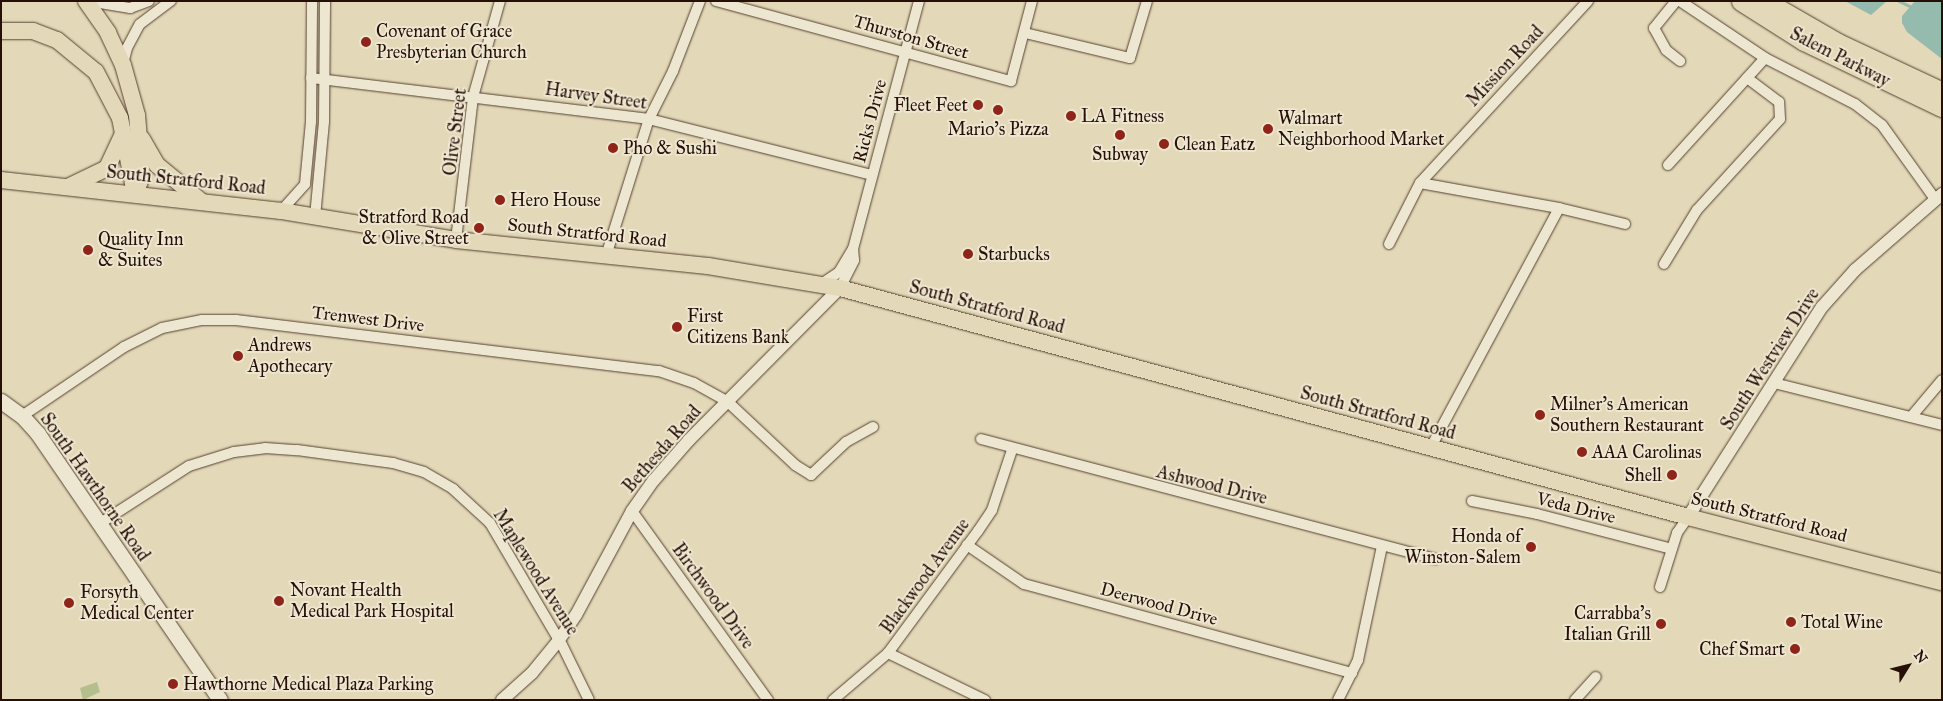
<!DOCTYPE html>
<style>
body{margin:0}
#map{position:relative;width:1943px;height:701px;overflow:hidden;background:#e3d8b7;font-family:"IM FELL Great Primer",serif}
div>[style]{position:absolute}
.green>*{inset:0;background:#b4bf8e}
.water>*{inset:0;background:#95baae}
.stream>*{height:2.5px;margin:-1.25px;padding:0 1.25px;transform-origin:1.25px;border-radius:1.25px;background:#95baae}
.roads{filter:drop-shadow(0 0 1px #554132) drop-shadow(0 0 1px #554132)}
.minor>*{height:10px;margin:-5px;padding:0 5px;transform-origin:5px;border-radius:5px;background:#ede6d0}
.tertiary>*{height:12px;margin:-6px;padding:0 6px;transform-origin:6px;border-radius:6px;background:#ede6d0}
.secondary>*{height:15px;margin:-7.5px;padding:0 7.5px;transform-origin:7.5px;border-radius:7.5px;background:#ede6d0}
.primary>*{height:16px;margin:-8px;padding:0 8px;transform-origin:8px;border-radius:8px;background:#e3d8b7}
.motorway>*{height:19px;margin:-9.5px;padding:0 9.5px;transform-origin:9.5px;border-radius:9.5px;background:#e3d8b7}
.dots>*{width:14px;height:14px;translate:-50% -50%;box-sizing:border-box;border:2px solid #ede6d0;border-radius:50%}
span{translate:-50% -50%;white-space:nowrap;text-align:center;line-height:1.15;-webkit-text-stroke:4px #ede6d0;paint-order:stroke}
.poi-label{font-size:18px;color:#260f06}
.left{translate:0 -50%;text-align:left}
.right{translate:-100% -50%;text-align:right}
.street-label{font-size:18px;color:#260f06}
.frame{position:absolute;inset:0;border:2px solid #260f06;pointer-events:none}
.north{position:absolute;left:1883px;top:641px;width:50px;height:50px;-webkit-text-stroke:4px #ede6d0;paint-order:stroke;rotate:54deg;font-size:14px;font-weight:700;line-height:20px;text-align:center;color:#260f06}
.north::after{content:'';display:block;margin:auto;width:18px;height:22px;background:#260f06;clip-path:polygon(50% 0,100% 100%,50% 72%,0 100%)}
</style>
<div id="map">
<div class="green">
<div style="clip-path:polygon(97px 682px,100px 692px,83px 700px,80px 688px)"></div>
</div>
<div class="water">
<div style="clip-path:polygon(1845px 1px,1887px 1px,1871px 15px)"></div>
<div style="clip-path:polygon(1915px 1px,1942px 1px,1942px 59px,1907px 32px,1902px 23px,1902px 16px)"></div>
</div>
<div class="stream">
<div style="left:1899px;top:1px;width:14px;rotate:25deg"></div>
</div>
<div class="roads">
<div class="minor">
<div style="left:88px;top:1px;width:43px;rotate:9.5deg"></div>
<div style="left:130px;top:8px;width:20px;rotate:-20deg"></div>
<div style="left:716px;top:1px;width:306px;rotate:15.2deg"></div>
<div style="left:1011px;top:81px;width:83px;rotate:-75.3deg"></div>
<div style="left:1676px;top:1px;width:35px;rotate:129deg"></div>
<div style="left:1654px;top:28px;width:25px;rotate:61deg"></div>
<div style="left:1666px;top:50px;width:18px;rotate:38deg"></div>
<div style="left:1680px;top:1px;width:102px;rotate:33.8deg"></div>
<div style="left:1765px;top:58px;width:101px;rotate:27.1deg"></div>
<div style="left:1855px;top:104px;width:34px;rotate:38deg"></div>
<div style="left:1882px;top:125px;width:91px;rotate:54.4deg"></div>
<div style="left:1025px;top:33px;width:108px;rotate:13.4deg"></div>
<div style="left:1130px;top:58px;width:59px;rotate:-73.4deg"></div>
<div style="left:123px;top:64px;width:16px;rotate:-76deg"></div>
<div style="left:127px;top:48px;width:27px;rotate:-62deg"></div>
<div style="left:140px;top:24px;width:39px;rotate:-37deg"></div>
<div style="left:311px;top:78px;width:340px;rotate:6.9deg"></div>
<div style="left:649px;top:119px;width:230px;rotate:14.1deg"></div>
<div style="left:1668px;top:165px;width:144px;rotate:-47.8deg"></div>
<div style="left:1420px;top:183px;width:141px;rotate:10.2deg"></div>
<div style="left:1559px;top:208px;width:68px;rotate:13.6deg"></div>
<div style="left:281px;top:211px;width:36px;rotate:-48deg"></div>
<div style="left:305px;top:184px;width:62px;rotate:-84.5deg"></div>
<div style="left:311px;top:122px;width:121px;rotate:-89.5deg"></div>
<div style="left:315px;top:217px;width:96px;rotate:-84.6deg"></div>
<div style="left:324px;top:121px;width:120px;rotate:-89.5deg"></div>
<div style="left:456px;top:240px;width:144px;rotate:-83.2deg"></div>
<div style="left:473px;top:97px;width:100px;rotate:-74.3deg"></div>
<div style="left:1389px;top:244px;width:68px;rotate:-63.1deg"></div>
<div style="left:1420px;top:183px;width:248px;rotate:-47.3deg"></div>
<div style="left:606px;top:256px;width:144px;rotate:-72.6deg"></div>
<div style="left:649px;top:119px;width:54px;rotate:-63.4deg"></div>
<div style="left:673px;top:71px;width:75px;rotate:-68.9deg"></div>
<div style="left:1664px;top:264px;width:63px;rotate:-58.6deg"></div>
<div style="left:1697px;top:210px;width:123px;rotate:-47.6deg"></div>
<div style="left:1780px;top:119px;width:17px;rotate:-93deg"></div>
<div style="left:1779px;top:102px;width:40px;rotate:-143deg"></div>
<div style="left:820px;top:285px;width:23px;rotate:-34deg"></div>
<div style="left:839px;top:272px;width:27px;rotate:-59deg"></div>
<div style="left:840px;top:288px;width:31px;rotate:-63deg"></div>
<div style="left:854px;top:260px;width:11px;rotate:-95deg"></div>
<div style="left:853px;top:249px;width:257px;rotate:-75.1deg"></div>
<div style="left:1774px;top:383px;width:173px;rotate:14deg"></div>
<div style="left:22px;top:416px;width:123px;rotate:-34.1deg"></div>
<div style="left:124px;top:347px;width:42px;rotate:-26.6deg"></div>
<div style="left:162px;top:328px;width:41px;rotate:-11.3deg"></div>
<div style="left:202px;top:320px;width:34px"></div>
<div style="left:236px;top:320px;width:426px;rotate:6.9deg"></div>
<div style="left:659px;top:371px;width:37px;rotate:19deg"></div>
<div style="left:694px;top:383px;width:39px;rotate:29deg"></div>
<div style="left:728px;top:402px;width:92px;rotate:43.2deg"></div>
<div style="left:795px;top:465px;width:19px;rotate:32deg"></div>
<div style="left:811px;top:475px;width:48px;rotate:-43.3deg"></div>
<div style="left:846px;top:442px;width:31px;rotate:-29deg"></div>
<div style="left:1911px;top:417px;width:48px;rotate:-50deg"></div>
<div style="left:981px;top:439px;width:470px;rotate:14.8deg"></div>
<div style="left:1431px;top:447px;width:271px;rotate:-61.8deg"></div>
<div style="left:1472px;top:501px;width:66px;rotate:11.3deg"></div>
<div style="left:1537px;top:514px;width:139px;rotate:14.5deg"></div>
<div style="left:632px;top:511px;width:233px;rotate:54.3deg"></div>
<div style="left:99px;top:524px;width:107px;rotate:-32.8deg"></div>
<div style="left:189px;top:466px;width:47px;rotate:-17.3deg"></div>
<div style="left:234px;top:452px;width:31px;rotate:-7deg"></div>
<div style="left:265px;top:448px;width:32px;rotate:4deg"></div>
<div style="left:297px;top:450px;width:97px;rotate:7.7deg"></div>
<div style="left:393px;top:463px;width:32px;rotate:16deg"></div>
<div style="left:424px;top:472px;width:34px;rotate:30deg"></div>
<div style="left:453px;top:489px;width:50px;rotate:42.6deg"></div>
<div style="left:490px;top:523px;width:142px;rotate:59.5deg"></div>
<div style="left:562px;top:645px;width:61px;rotate:63.9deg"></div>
<div style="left:967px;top:545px;width:69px;rotate:34.4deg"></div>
<div style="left:1024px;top:584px;width:340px;rotate:15.2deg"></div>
<div style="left:1660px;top:587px;width:57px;rotate:-72.5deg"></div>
<div style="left:1677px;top:533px;width:19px;rotate:-55deg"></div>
<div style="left:888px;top:653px;width:108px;rotate:25.9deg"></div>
<div style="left:833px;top:700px;width:72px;rotate:-40.5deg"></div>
<div style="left:888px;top:653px;width:152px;rotate:-53.6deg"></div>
<div style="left:978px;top:531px;width:25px;rotate:-56deg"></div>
<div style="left:992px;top:510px;width:63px;rotate:-71.6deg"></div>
<div style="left:1338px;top:700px;width:45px;rotate:-63.4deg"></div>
<div style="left:1358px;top:660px;width:116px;rotate:-78.1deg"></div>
<div style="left:1575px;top:700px;width:31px;rotate:-48deg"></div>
</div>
<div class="tertiary">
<div style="left:1688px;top:517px;width:249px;rotate:-57.5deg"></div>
<div style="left:1822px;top:307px;width:50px;rotate:-48.3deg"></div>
<div style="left:1855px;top:270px;width:116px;rotate:-41.1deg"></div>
<div style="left:502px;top:700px;width:40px;rotate:-42deg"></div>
<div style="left:532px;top:673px;width:43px;rotate:-50.7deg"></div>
<div style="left:559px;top:640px;width:30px;rotate:-56deg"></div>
<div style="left:576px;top:615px;width:118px;rotate:-61.7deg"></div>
<div style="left:632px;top:511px;width:38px;rotate:-55deg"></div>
<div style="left:654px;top:480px;width:53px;rotate:-48.8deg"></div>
<div style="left:689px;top:440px;width:214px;rotate:-45.2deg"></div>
</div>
<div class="secondary">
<div style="left:1px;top:401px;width:26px;rotate:36deg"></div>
<div style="left:22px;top:416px;width:24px;rotate:48deg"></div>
<div style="left:38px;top:434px;width:322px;rotate:55.6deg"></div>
</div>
<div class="primary">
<div style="left:86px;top:1px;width:39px;rotate:55deg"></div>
<div style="left:108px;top:33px;width:35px;rotate:65deg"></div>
<div style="left:123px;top:65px;width:52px;rotate:74.4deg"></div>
<div style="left:137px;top:115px;width:61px;rotate:85.3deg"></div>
<div style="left:142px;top:176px;width:19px;rotate:111deg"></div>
<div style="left:1px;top:31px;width:32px"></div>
<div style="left:33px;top:31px;width:26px;rotate:21deg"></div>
<div style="left:57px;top:40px;width:50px;rotate:39.4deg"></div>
<div style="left:96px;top:72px;width:52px;rotate:62.4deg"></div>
<div style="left:120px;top:118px;width:77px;rotate:78.8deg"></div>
<div style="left:142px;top:139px;width:30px;rotate:60deg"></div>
<div style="left:157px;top:165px;width:57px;rotate:39.3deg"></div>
<div style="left:1px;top:180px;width:282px;rotate:6.3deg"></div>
<div style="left:281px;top:211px;width:177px;rotate:9.4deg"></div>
<div style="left:456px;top:240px;width:253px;rotate:5.9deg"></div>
<div style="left:708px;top:266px;width:134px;rotate:9.5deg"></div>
<div style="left:840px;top:288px;width:878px;rotate:15.11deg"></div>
<div style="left:1688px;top:517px;width:262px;rotate:14.4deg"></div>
<div style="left:70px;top:186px;width:41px;rotate:-25.9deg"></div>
<div style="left:107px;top:168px;width:38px;rotate:-65deg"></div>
</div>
<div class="motorway">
<div style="left:1741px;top:1px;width:75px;rotate:32.4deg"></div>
<div style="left:1804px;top:41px;width:153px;rotate:25.6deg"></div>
<div style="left:1765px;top:1px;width:84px;rotate:29.9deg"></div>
<div style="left:1838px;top:43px;width:115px;rotate:25.2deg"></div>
</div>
</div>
<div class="dots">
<div style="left:366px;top:42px;background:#8f2418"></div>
<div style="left:978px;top:105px;background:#8f2418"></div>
<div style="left:998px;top:110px;background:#8f2418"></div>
<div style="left:1071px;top:116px;background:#8f2418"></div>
<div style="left:1268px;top:129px;background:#8f2418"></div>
<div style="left:1120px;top:135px;background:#8f2418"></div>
<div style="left:1164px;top:144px;background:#8f2418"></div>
<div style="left:613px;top:148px;background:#8f2418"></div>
<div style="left:500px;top:200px;background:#8f2418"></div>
<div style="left:479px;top:228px;background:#8f2418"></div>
<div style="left:88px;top:250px;background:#8f2418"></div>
<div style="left:968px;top:254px;background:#8f2418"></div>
<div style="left:677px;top:327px;background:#8f2418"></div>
<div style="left:238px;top:356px;background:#8f2418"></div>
<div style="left:1540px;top:415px;background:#8f2418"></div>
<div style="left:1582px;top:452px;background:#8f2418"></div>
<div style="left:1672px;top:475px;background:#8f2418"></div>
<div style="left:1531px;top:547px;background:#8f2418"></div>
<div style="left:279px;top:601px;background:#8f2418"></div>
<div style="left:69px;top:603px;background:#8f2418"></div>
<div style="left:1791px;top:622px;background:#8f2418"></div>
<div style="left:1661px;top:624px;background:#8f2418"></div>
<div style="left:1795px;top:649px;background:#8f2418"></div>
<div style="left:173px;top:684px;background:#8f2418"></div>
</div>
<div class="poi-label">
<span class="left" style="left:376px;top:42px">Covenant of Grace<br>Presbyterian Church</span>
<span class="right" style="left:968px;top:105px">Fleet Feet</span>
<span class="left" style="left:1081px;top:116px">LA Fitness</span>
<span class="left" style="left:1278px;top:129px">Walmart<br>Neighborhood Market</span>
<span style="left:998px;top:129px">Mario's Pizza</span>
<span class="left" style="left:1174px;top:144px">Clean Eatz</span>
<span class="left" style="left:623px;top:148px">Pho &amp; Sushi</span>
<span style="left:1120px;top:154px">Subway</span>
<span class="left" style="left:510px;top:200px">Hero House</span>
<span class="right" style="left:469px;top:228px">Stratford Road<br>&amp; Olive Street</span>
<span class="left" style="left:98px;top:250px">Quality Inn<br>&amp; Suites</span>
<span class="left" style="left:978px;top:254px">Starbucks</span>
<span class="left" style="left:687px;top:327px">First<br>Citizens Bank</span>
<span class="left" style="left:248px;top:356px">Andrews<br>Apothecary</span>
<span class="left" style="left:1550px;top:415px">Milner's American<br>Southern Restaurant</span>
<span class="left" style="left:1592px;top:452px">AAA Carolinas</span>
<span class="right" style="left:1662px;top:475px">Shell</span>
<span class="right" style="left:1521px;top:547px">Honda of<br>Winston-Salem</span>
<span class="left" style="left:290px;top:601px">Novant Health<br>Medical Park Hospital</span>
<span class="left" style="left:80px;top:603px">Forsyth<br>Medical Center</span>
<span class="right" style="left:1651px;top:624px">Carrabba's<br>Italian Grill</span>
<span class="left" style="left:1801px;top:622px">Total Wine</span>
<span class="right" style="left:1785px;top:649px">Chef Smart</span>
<span class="left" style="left:183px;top:684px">Hawthorne Medical Plaza Parking</span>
</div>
<div class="street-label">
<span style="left:911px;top:37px;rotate:16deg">Thurston Street</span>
<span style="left:1840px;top:57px;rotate:27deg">Salem Parkway</span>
<span style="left:1505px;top:66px;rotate:-47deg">Mission Road</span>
<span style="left:596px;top:96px;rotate:8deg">Harvey Street</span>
<span style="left:870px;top:121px;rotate:-75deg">Ricks Drive</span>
<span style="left:455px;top:132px;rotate:-83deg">Olive Street</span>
<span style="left:186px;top:180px;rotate:6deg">South Stratford Road</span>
<span style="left:587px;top:233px;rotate:6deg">South Stratford Road</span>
<span style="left:987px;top:307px;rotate:15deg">South Stratford Road</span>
<span style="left:368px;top:319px;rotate:7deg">Trenwest Drive</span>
<span style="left:1770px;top:359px;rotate:-57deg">South Westview Drive</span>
<span style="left:1378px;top:413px;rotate:15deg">South Stratford Road</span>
<span style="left:662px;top:449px;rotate:-49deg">Bethesda Road</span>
<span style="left:1212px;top:485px;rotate:14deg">Ashwood Drive</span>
<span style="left:95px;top:487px;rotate:55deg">South Hawthorne Road</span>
<span style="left:1576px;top:508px;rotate:14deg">Veda Drive</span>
<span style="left:1769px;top:517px;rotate:14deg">South Stratford Road</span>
<span style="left:536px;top:572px;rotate:58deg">Maplewood Avenue</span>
<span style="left:925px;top:576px;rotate:-54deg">Blackwood Avenue</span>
<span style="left:713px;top:596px;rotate:54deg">Birchwood Drive</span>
<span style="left:1159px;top:604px;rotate:15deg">Deerwood Drive</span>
</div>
<div class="frame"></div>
<div class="north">N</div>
</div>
